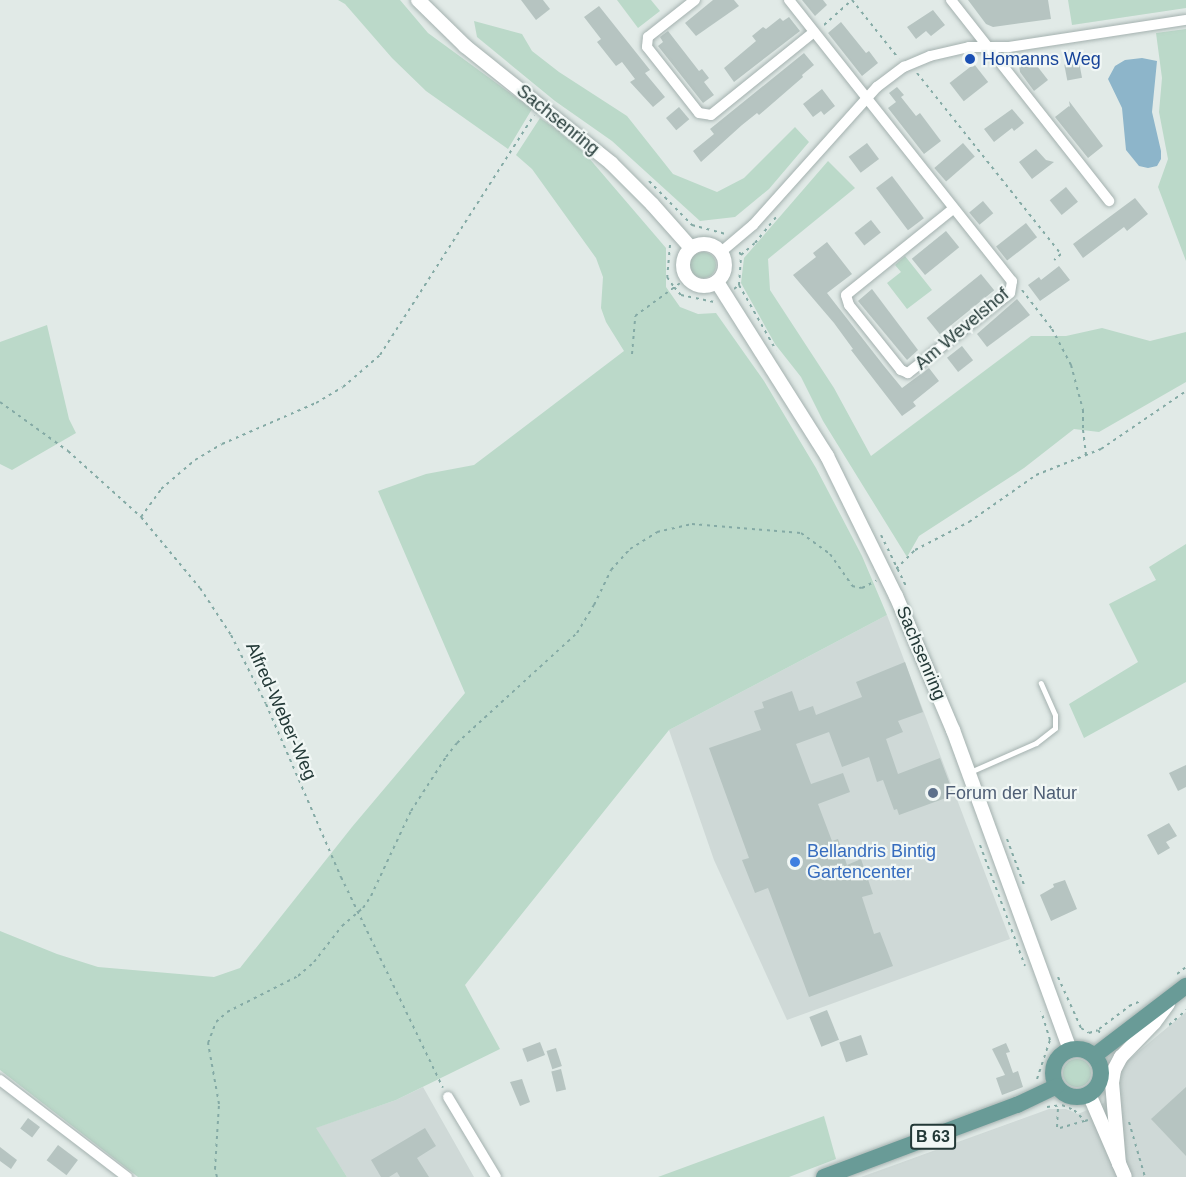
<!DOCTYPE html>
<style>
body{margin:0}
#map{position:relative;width:1186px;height:1177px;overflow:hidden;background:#e1eae7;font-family:Arial,sans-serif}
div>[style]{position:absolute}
.built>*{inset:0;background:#cfd9d7}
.green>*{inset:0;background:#bbd9c9}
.round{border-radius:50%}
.water>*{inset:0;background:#8db5ca}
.building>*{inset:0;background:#b6c4c1;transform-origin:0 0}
.path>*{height:2px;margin-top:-1px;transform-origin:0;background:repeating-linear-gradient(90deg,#84aaa5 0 3px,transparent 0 7.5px)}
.roads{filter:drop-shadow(0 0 2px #a4b1af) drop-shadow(0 0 2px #a4b1af)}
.lane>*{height:5px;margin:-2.5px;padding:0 2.5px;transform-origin:2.5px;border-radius:2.5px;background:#fff}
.street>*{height:10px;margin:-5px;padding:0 5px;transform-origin:5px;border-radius:5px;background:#fff}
.secondary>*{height:14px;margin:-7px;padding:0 7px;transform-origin:7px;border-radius:7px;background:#fff}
.secondary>.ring{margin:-7px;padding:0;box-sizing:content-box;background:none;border:14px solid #fff;border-radius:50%}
.primary>*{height:16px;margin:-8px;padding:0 8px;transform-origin:8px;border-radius:8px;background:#699b97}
.primary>.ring{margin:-8px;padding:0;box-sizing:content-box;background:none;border:16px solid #699b97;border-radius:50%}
.dots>*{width:16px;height:16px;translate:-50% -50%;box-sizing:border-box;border:3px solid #f1f7f5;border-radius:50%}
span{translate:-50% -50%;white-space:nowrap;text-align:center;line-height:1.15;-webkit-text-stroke:4.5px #f1f7f5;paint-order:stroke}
.shield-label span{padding:2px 4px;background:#f1f7f5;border:2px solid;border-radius:4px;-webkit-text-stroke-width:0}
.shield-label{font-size:16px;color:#233937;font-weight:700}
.transit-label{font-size:18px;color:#164399}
.left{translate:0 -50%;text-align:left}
.street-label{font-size:18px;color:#233937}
.service-label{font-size:18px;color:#4e5e75}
.shop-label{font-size:18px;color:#366cbe}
</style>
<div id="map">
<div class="built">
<div style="clip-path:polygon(887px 615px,1010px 939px,787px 1020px,714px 860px,669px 730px)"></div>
<div style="clip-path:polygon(1186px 1012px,1186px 1177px,861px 1177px,1049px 1109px,1066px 1109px,1078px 1114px,1104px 1103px,1114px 1072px)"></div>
<div style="clip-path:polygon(423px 1087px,474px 1177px,347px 1177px,315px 1128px,396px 1100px)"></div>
</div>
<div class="green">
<div style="clip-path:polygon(338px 0,400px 0,428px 33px,532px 109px,508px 149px,426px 91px,392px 58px,345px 4px)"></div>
<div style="clip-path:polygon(617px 0,651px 0,660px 11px,638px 28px)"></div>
<div style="clip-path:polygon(1068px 0,1186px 0,1186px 8px,1072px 25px)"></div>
<div style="clip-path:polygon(474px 21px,522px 34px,532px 51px,559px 72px,627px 116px,673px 174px,717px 192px,744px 178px,795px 127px,809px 142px,769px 189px,735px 217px,700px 221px,612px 141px,555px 101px,477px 37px)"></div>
<div style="clip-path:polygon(1186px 29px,1186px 261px,1158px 187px,1168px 159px,1159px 112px,1162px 78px,1156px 33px)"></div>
<div style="clip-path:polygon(540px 118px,576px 143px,666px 248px,666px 287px,680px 307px,698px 314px,716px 313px,764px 381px,816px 468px,862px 556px,887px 615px,669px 730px,465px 985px,500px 1049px,396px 1100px,316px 1128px,347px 1177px,138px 1177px,0 1070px,0 931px,57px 954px,98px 967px,214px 977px,240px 968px,352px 827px,465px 693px,378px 491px,426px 474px,474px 465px,624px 351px,606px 322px,601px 308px,603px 277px,596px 258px,532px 169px,516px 155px)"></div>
<div style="clip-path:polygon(828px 161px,855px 188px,768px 259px,770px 290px,834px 388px,871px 456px,1031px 336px,1066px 336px,1102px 328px,1150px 341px,1186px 332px,1186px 382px,1099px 432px,1074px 429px,1024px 468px,919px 536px,907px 557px,823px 421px,801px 377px,775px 344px,741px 283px,744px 258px)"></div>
<div class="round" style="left:690px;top:252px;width:26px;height:26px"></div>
<div style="clip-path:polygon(905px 256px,932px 290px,907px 309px,887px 283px,901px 272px,895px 265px)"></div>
<div style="clip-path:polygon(47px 325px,69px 419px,76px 433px,12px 470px,0 464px,0 342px)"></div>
<div style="clip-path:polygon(1186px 544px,1186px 682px,1084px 738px,1069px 704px,1138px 662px,1109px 604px,1156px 580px,1149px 567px)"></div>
<div class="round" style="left:1063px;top:1059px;width:28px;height:28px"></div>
<div style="clip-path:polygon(824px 1116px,836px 1159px,789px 1177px,658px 1177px)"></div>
</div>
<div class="water">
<div style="clip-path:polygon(1142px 58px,1157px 61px,1152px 112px,1161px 151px,1161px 159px,1157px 166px,1148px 168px,1139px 166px,1126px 150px,1122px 108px,1108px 79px,1115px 66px,1125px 60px)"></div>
</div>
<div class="building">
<div style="clip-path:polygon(521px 0,543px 0,550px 9px,536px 20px)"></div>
<div style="clip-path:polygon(713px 0,734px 0,739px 6px,696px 36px,685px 23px)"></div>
<div style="clip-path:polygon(802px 0,823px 0,827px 5px,815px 16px)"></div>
<div style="clip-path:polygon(968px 0,1048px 0,1051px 19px,993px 27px,986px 24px)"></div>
<div style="clip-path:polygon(599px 6px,650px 70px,645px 73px,665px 97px,653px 107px,630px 82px,635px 79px,622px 62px,616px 66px,597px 42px,601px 39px,584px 17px)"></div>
<div style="clip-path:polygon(933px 10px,945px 25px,931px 36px,926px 31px,916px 39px,907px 27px)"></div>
<div style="clip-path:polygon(789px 17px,800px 31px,734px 82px,724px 68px,756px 41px,752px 36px,763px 27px,766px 29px,780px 18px,783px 21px)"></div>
<div style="clip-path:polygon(841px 22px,866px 53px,869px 51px,878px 63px,862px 76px,828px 33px)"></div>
<div style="clip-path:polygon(668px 31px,699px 71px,702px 69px,709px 78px,704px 82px,714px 95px,703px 103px,658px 46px,663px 42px,660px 37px)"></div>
<div style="clip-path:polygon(804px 53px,814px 65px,802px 75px,803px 77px,759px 115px,757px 113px,742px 125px,701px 162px,693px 151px,714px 134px,710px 129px)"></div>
<div style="clip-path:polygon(1030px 57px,1048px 80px,1034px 91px,1020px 72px,1018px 58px)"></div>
<div style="left:1079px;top:62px;width:16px;height:15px;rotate:79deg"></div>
<div style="left:974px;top:64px;width:23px;height:31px;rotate:52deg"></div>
<div style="clip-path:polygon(897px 87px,904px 95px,901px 97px,916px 116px,920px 113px,941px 141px,924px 154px,888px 108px,896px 102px,889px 93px)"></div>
<div style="clip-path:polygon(822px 89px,835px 106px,824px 115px,821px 111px,813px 117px,803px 104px)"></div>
<div style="clip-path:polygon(1069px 101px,1103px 146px,1088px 158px,1055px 117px,1069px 106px,1070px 107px)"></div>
<div style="left:679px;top:107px;width:16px;height:17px;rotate:50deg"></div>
<div style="clip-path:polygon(1012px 109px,1024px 123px,1014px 131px,1012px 128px,994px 142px,984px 129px)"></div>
<div style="left:867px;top:143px;width:20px;height:23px;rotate:53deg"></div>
<div style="left:963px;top:143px;width:18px;height:38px;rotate:49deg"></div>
<div style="clip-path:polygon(1036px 149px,1046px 160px,1054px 162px,1032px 179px,1019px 162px)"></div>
<div style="left:892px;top:176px;width:53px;height:20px;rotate:53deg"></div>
<div style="left:1066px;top:187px;width:19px;height:21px;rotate:51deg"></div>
<div style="clip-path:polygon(1135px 198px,1148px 214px,1127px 231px,1124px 227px,1083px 258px,1073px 244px)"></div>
<div style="left:983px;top:201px;width:16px;height:18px;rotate:50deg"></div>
<div style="left:871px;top:220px;width:16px;height:21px;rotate:52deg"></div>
<div style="left:1026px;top:223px;width:18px;height:38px;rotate:52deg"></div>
<div style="left:946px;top:231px;width:21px;height:44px;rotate:51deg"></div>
<div style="clip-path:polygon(827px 242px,852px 274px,827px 293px,884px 366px,902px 388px,929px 368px,939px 381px,913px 402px,916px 406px,902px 416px,851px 350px,853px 349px,834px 323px,793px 275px,816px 257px,813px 253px)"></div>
<div style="clip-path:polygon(1059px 266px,1070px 280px,1040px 301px,1028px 285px,1039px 277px,1041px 280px)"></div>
<div style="left:981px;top:274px;width:21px;height:70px;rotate:51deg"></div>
<div style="clip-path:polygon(872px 289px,918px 350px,907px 360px,858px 301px)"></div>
<div style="clip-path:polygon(1017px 299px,1030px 315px,987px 347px,977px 334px)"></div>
<div style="left:962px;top:346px;width:18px;height:19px;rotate:52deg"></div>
<div style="clip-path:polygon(905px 662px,923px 712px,898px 721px,903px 732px,886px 739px,898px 774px,940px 758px,954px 795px,899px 815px,897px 809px,894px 810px,883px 780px,877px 782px,869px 757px,842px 767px,829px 732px,796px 744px,811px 784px,843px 773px,850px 792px,818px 804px,832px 841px,838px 839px,847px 865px,861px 859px,873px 894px,862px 897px,874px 934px,880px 932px,893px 966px,809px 997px,768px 888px,755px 893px,742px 860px,749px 858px,709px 748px,761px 730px,754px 711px,764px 708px,762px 702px,792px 691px,799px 711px,813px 706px,816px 715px,862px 697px,856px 682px)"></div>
<div style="clip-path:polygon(1186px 765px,1186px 787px,1178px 791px,1169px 773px)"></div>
<div style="clip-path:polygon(1169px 823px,1177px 836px,1166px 842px,1170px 848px,1158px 855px,1147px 835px)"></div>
<div style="clip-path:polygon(1065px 880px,1077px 909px,1051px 921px,1040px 895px,1054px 887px,1053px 884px)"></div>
<div style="left:827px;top:1010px;width:32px;height:19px;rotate:68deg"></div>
<div style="left:861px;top:1035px;width:21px;height:23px;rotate:71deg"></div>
<div style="left:540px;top:1042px;width:14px;height:19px;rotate:69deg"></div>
<div style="clip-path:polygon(1006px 1043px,1010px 1052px,1006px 1053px,1013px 1073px,1018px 1071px,1023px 1087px,1002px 1095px,996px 1078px,1005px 1075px,992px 1049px)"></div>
<div style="left:556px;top:1048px;width:19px;height:10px;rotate:72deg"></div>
<div style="left:561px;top:1069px;width:21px;height:10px;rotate:76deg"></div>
<div style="clip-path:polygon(522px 1079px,530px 1102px,520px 1106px,510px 1082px)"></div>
<div style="clip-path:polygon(1186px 1087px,1186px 1156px,1151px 1119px)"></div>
<div style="left:28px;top:1118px;width:15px;height:13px;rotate:37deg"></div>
<div style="clip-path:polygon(425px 1128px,436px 1146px,417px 1158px,429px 1177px,400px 1177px,397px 1172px,389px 1177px,381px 1177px,371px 1160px)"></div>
<div style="left:58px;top:1145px;width:25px;height:19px;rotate:37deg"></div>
<div style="clip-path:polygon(0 1147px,17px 1160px,11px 1169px,0 1161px)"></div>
</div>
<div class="path">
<div style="left:852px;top:0;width:75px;rotate:51.5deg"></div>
<div style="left:824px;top:25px;width:36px;rotate:-42deg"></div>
<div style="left:917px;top:73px;width:231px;rotate:51.5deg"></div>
<div style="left:1061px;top:254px;width:9px;rotate:139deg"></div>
<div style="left:649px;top:181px;width:62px;rotate:45.7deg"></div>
<div style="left:692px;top:225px;width:34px;rotate:15deg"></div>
<div style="left:670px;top:245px;width:32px;rotate:95deg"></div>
<div style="left:667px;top:277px;width:12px;rotate:55deg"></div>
<div style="left:674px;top:287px;width:11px;rotate:49deg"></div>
<div style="left:681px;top:295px;width:35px;rotate:12deg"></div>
<div style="left:741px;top:255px;width:18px;rotate:-41deg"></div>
<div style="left:755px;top:243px;width:36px;rotate:-51deg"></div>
<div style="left:739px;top:285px;width:75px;rotate:60.4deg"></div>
<div style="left:734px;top:289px;width:6px;rotate:-39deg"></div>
<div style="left:739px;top:285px;width:30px;rotate:-86deg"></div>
<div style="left:741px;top:255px;width:6px;rotate:-121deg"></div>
<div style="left:1022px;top:290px;width:49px;rotate:52.4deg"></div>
<div style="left:1052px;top:329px;width:41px;rotate:62.2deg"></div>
<div style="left:1071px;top:365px;width:47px;rotate:75.1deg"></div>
<div style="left:1083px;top:410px;width:20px;rotate:90deg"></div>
<div style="left:1083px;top:430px;width:26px;rotate:83deg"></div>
<div style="left:632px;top:354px;width:38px;rotate:-85deg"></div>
<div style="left:635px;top:316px;width:64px;rotate:-36.2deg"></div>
<div style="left:0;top:402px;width:84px;rotate:35.8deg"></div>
<div style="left:68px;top:451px;width:98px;rotate:42.1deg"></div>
<div style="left:141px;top:517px;width:92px;rotate:50.3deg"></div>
<div style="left:200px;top:588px;width:56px;rotate:56.6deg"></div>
<div style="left:231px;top:635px;width:77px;rotate:63.1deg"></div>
<div style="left:266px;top:704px;width:189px;rotate:66.6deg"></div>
<div style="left:341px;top:877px;width:234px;rotate:64.2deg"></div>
<div style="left:141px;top:517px;width:34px;rotate:-54deg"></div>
<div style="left:161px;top:489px;width:45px;rotate:-40.5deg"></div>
<div style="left:195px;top:460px;width:31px;rotate:-31deg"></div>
<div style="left:222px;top:444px;width:103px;rotate:-23.6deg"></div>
<div style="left:316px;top:403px;width:31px;rotate:-31deg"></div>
<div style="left:343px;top:387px;width:49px;rotate:-40.9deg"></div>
<div style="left:380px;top:355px;width:285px;rotate:-57.3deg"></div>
<div style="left:881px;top:535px;width:57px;rotate:63.9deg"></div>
<div style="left:896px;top:569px;width:27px;rotate:-45deg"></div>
<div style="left:915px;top:550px;width:61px;rotate:-27.4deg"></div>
<div style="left:969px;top:522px;width:82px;rotate:-35deg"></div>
<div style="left:1036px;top:475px;width:70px;rotate:-21.8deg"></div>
<div style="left:1101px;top:449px;width:103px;rotate:-34.3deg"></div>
<div style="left:1007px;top:839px;width:49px;rotate:69.7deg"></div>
<div style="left:980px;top:845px;width:129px;rotate:69.6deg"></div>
<div style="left:1177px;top:974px;width:11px;rotate:-38deg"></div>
<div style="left:1058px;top:977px;width:56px;rotate:65.7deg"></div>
<div style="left:1081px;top:1028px;width:9px;rotate:32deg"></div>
<div style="left:1089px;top:1033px;width:9px;rotate:-18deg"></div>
<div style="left:1098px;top:1030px;width:4px;rotate:56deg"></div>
<div style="left:1169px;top:1025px;width:23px;rotate:-41deg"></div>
<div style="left:1099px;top:1029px;width:38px;rotate:-37deg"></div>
<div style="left:1129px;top:1006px;width:15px;rotate:-23deg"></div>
<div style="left:1037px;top:1079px;width:41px;rotate:-71.6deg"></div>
<div style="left:1050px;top:1040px;width:30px;rotate:-107deg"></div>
<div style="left:1047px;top:1107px;width:15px;rotate:-8deg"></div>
<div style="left:1062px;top:1105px;width:13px;rotate:23deg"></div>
<div style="left:1074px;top:1110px;width:16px;rotate:45deg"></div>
<div style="left:1085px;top:1121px;width:3px;rotate:-18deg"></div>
<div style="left:1129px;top:1122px;width:57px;rotate:73.8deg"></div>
<div style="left:1057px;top:1127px;width:21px;rotate:-87deg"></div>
<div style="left:1060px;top:1128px;width:26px;rotate:-16deg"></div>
<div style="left:217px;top:1177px;width:8px;rotate:-104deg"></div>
<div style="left:215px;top:1169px;width:65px;rotate:-86.5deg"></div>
<div style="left:219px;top:1104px;width:62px;rotate:-100.2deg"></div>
<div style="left:208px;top:1043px;width:22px;rotate:-69deg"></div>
<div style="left:216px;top:1022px;width:15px;rotate:-42deg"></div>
<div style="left:227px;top:1012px;width:80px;rotate:-26.9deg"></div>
<div style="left:298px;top:976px;width:21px;rotate:-41deg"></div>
<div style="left:314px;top:962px;width:46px;rotate:-52.1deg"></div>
<div style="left:342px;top:926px;width:28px;rotate:-41deg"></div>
<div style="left:363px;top:908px;width:14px;rotate:-56deg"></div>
<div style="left:371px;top:896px;width:94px;rotate:-64.8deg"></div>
<div style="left:411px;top:811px;width:64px;rotate:-57.1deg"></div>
<div style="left:446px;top:757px;width:18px;rotate:-52deg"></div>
<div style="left:457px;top:743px;width:163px;rotate:-42.5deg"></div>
<div style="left:577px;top:633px;width:33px;rotate:-59deg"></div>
<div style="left:594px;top:605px;width:39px;rotate:-64deg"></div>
<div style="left:611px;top:570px;width:28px;rotate:-48deg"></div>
<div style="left:630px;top:549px;width:32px;rotate:-32deg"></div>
<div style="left:657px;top:532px;width:36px;rotate:-13deg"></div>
<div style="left:692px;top:524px;width:109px;rotate:4.7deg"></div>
<div style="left:801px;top:533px;width:36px;rotate:36deg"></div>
<div style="left:830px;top:554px;width:39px;rotate:55deg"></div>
<div style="left:852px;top:586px;width:10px;rotate:11deg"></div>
<div style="left:862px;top:588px;width:16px;rotate:-27deg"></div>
</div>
<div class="roads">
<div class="lane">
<div style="left:970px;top:772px;width:72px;rotate:-23.7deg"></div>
<div style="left:1036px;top:743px;width:24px;rotate:-38deg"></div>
<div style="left:1055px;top:728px;width:13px;rotate:-90deg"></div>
<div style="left:1055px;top:715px;width:35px;rotate:-114deg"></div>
</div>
<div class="street">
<div style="left:695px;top:0;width:60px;rotate:141.8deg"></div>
<div style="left:648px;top:37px;width:10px;rotate:96deg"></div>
<div style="left:647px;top:47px;width:84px;rotate:51.8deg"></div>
<div style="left:699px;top:113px;width:12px;rotate:9deg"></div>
<div style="left:711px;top:115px;width:132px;rotate:-38.9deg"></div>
<div style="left:789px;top:0;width:359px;rotate:51.6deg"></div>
<div style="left:1012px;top:281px;width:12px;rotate:99deg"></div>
<div style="left:1010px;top:293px;width:130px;rotate:141.9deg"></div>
<div style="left:908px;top:373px;width:8px;rotate:-157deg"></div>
<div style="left:901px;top:370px;width:83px;rotate:-128.7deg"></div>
<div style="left:849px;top:305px;width:10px;rotate:-107deg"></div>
<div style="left:846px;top:295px;width:137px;rotate:-38.8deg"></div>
<div style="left:951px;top:0;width:256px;rotate:51.8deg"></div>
<div style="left:721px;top:252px;width:42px;rotate:-40.2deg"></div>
<div style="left:753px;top:225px;width:186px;rotate:-48.1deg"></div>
<div style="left:877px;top:87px;width:34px;rotate:-37deg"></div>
<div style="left:904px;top:67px;width:28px;rotate:-23deg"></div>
<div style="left:930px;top:56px;width:40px;rotate:-13deg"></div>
<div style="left:969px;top:47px;width:40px"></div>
<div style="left:1009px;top:47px;width:179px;rotate:-8.7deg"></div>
<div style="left:0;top:1080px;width:160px;rotate:37.4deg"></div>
<div style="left:448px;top:1097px;width:93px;rotate:59deg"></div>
</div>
<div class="secondary">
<div style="left:418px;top:0;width:66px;rotate:44.4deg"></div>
<div style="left:465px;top:46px;width:187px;rotate:38.7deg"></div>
<div style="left:611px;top:163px;width:58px;rotate:45deg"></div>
<div style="left:652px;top:204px;width:59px;rotate:48.4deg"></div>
<div class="ring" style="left:683px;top:244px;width:28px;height:28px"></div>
<div style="left:717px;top:282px;width:206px;rotate:57.7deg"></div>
<div style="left:827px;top:456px;width:156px;rotate:63.8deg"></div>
<div style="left:896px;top:596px;width:146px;rotate:67deg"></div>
<div style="left:953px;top:730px;width:341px;rotate:69.9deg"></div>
<div style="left:1089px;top:1094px;width:90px;rotate:66.6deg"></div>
<div style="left:1119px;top:1164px;width:81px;rotate:-94.9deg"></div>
<div style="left:1112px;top:1083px;width:13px;rotate:-81deg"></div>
<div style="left:1114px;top:1070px;width:15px;rotate:-62deg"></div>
<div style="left:1121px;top:1057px;width:47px;rotate:-45.9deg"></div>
<div style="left:1154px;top:1023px;width:24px;rotate:-54deg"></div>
</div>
<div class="primary">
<div class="ring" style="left:1053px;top:1049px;width:32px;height:32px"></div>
<div style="left:1094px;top:1056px;width:116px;rotate:-37.3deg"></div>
<div style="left:824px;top:1177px;width:206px;rotate:-20.5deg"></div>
<div style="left:1017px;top:1105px;width:44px;rotate:-25.4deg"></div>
</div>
</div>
<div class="dots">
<div style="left:970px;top:59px;background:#1a4fb4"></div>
<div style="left:933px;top:793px;background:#5c6f8a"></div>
<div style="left:795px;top:862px;background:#3f7fe0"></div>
</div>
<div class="shield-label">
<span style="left:933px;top:1137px">B 63</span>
</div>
<div class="transit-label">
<span class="left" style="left:982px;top:59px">Homanns Weg</span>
</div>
<div class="street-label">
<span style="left:558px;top:120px;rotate:39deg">Sachsenring</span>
<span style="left:962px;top:329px;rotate:-40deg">Am Wevelshof</span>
<span style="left:921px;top:653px;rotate:67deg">Sachsenring</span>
<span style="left:281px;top:711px;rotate:66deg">Alfred-Weber-Weg</span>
</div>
<div class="service-label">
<span class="left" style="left:945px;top:793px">Forum der Natur</span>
</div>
<div class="shop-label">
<span class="left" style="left:807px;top:862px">Bellandris Bintig<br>Gartencenter</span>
</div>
</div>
